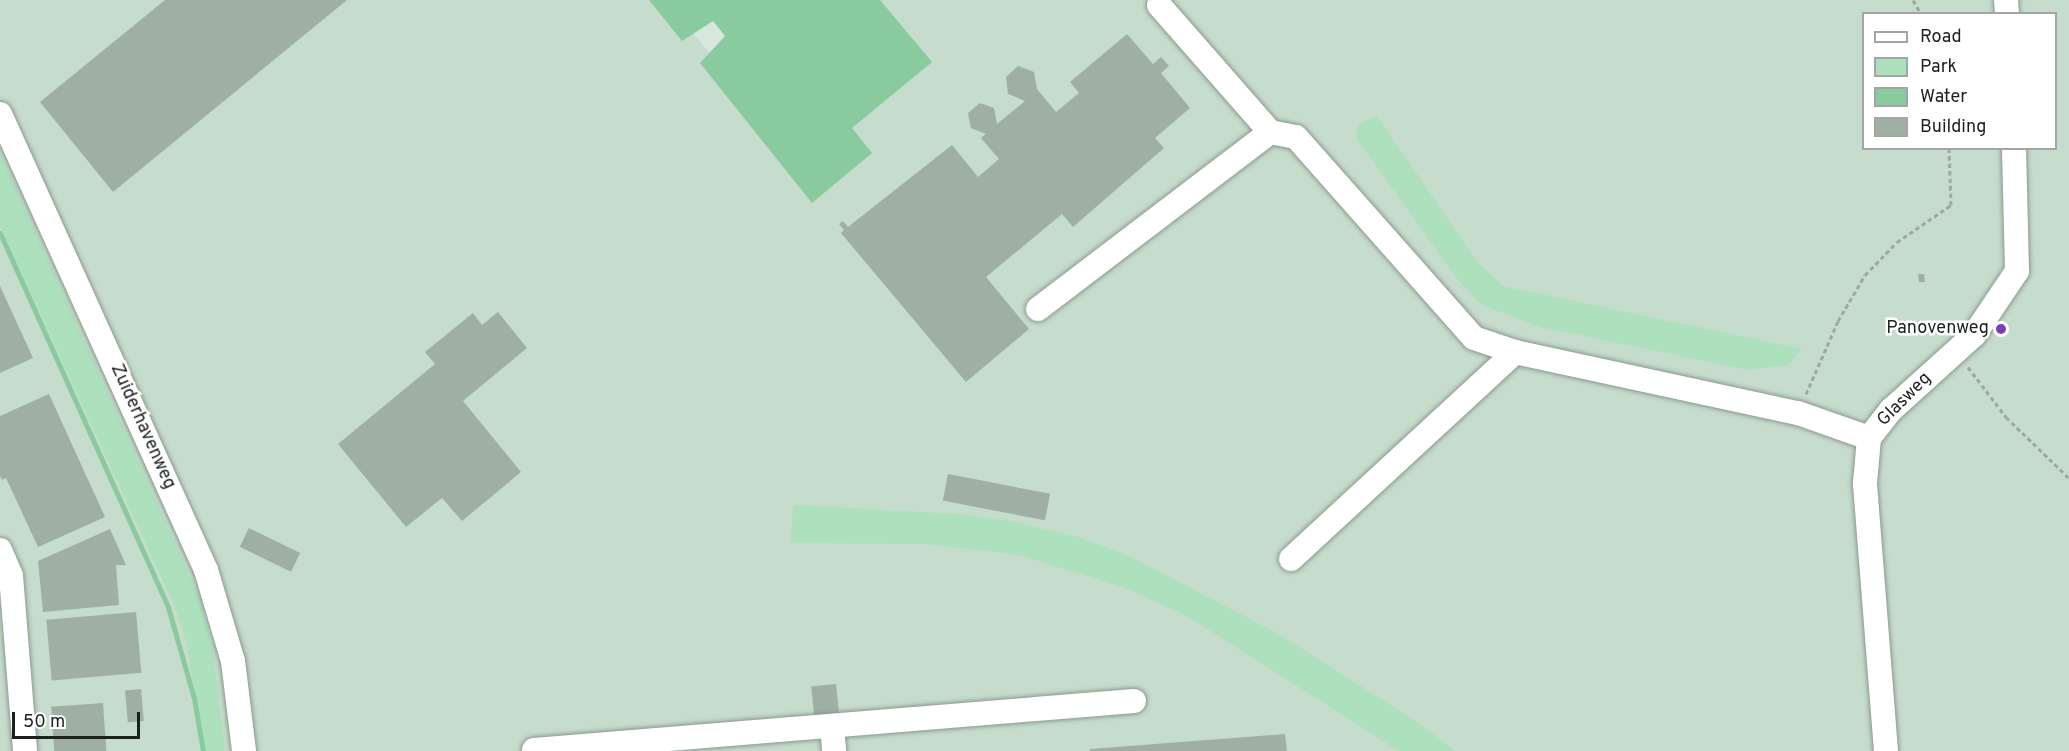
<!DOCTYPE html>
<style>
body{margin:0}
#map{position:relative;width:2069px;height:751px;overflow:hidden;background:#d8e7dc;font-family:Overpass,sans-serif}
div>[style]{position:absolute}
.built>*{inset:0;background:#c6dccc}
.green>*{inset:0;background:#ade0bc}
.water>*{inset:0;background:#89ca9e}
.stream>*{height:5px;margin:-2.5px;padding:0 2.5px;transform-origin:2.5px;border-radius:2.5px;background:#89ca9e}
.building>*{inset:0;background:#a0afa4;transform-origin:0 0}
.path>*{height:3px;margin-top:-1.5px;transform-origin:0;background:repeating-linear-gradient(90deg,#9daaa1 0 4.5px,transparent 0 7.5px)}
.roads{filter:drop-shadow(0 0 2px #8b9a8f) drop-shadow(0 0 2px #8b9a8f)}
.minor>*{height:24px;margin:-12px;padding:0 12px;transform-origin:12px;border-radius:12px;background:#fff}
.dots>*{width:16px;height:16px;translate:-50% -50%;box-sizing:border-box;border:3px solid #fff;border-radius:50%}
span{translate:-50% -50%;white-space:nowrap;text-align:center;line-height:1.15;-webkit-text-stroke:5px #fff;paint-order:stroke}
.poi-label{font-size:18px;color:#1b211d}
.right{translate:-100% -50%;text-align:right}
.street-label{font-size:18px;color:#1b211d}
.legend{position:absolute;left:1862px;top:12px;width:195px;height:138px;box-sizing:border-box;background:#fff;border:2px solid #a4a6a5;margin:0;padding:8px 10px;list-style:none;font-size:18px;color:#1b211d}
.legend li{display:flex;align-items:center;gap:12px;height:30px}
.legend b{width:30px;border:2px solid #a4a6a5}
.scale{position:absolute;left:12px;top:712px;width:128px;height:27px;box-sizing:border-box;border:3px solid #1b211d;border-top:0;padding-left:8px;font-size:18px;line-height:21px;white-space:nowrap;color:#1b211d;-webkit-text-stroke:4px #fff;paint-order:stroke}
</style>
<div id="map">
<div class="built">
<div style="clip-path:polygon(evenodd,0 0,667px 0,812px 181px,864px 0,2069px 0,2069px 751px,0 751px,0 0,1864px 14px,2056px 14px,2056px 148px,1864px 148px,1864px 14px)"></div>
</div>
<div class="green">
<div style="clip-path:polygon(1377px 116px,1479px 264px,1503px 286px,1802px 349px,1788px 365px,1748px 370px,1540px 327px,1482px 305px,1457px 279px,1356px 138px,1358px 124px)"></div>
<div style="clip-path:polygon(0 153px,200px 599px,213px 650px,225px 751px,203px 751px,187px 646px,175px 607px,0 226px)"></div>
<div style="clip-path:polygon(793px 505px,957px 514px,1012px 521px,1078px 537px,1129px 556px,1277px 633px,1417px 722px,1455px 751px,1399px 751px,1187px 616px,1123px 587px,1022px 556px,990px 551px,924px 544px,791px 543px)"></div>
</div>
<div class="water">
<div style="clip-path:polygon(649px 0,880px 0,932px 62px,852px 128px,872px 153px,812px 203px,700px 63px,725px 36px,713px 21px,682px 41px)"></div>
</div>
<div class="stream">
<div style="left:0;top:233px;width:410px;rotate:65.8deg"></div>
<div style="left:168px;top:607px;width:95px;rotate:74.1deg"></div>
<div style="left:194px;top:698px;width:54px;rotate:80.4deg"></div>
</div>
<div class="building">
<div style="clip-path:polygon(165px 0,347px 0,113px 192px,40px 102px)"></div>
<div style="clip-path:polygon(1127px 34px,1153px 64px,1161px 57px,1169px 66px,1161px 73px,1190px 108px,1155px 138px,1164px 148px,1073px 227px,1062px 214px,986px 277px,1029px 329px,966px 382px,841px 233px,844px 230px,839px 224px,843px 221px,848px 227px,952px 145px,978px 177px,999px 159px,981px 138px,986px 134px,971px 128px,968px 113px,980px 103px,994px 108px,997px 124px,1025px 101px,1008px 94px,1006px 77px,1018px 66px,1034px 72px,1037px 89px,1056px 112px,1079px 93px,1070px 82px)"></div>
<div style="clip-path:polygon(1918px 274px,1924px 274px,1925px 282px,1919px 282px)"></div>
<div style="clip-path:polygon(0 286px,33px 358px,0 373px)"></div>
<div style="clip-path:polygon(498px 312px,527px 348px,463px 401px,521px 472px,462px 521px,442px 498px,406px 527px,338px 444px,435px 364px,425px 352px,473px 313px,482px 325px)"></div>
<div style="clip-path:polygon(49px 394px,105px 517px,38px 547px,6px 478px,2px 480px,0 476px,0 416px)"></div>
<div style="left:948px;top:474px;width:104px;height:27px;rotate:11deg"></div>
<div style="left:249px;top:528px;width:57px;height:21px;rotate:26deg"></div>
<div style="clip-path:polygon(110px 529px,126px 565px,116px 565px,119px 605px,43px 612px,38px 561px)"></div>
<div style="left:136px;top:612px;width:61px;height:90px;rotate:85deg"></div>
<div style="left:836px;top:684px;width:29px;height:25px;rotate:84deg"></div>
<div style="left:141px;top:689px;width:32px;height:16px;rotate:85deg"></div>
<div style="left:103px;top:703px;width:48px;height:52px;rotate:86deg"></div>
<div style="clip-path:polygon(1285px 734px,1287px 751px,1090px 751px,1090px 749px)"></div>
</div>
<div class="path">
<div style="left:1913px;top:0;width:16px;rotate:60deg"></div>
<div style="left:1968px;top:367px;width:63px;rotate:52.8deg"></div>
<div style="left:2006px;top:417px;width:88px;rotate:44.1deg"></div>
<div style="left:1806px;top:394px;width:80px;rotate:-66.3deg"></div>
<div style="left:1838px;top:321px;width:53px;rotate:-59.6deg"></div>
<div style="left:1865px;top:275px;width:46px;rotate:-45.9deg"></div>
<div style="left:1897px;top:242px;width:65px;rotate:-34.4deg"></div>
<div style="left:1951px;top:205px;width:57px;rotate:-92deg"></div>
</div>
<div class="roads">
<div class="minor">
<div style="left:2006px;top:0;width:14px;rotate:86deg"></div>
<div style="left:1159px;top:5px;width:169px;rotate:48.8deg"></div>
<div style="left:1270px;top:132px;width:26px;rotate:11deg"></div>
<div style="left:1296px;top:137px;width:268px;rotate:48.5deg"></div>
<div style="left:1474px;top:338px;width:43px;rotate:18.9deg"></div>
<div style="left:1515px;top:352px;width:289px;rotate:12.2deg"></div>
<div style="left:1798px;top:413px;width:75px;rotate:19.4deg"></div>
<div style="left:0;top:114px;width:500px;rotate:65.69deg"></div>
<div style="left:206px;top:570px;width:95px;rotate:73.5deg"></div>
<div style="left:233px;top:661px;width:91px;rotate:83deg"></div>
<div style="left:1038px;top:309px;width:292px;rotate:-37.3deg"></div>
<div style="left:0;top:550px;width:28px;rotate:67deg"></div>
<div style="left:11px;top:576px;width:176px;rotate:85.4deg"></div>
<div style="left:1291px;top:559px;width:305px;rotate:-42.7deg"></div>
<div style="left:832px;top:726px;width:25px;rotate:85deg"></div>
<div style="left:534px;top:750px;width:602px;rotate:-4.67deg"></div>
<div style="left:1886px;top:751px;width:269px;rotate:-94.5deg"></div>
<div style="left:1865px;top:483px;width:45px;rotate:-84.9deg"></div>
<div style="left:1869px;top:438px;width:36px;rotate:-52deg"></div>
<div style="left:1891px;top:410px;width:112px;rotate:-42.1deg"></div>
<div style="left:1974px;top:335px;width:77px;rotate:-56.1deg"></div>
<div style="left:2017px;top:271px;width:123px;rotate:-91.4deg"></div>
</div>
</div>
<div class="dots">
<div style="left:2001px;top:329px;background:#7b3fb5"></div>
</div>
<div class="poi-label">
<span class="right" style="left:1989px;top:329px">Panovenweg</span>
</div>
<div class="street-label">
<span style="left:1905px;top:400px;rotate:-45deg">Glasweg</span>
<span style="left:142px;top:427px;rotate:66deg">Zuiderhavenweg</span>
</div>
<ul class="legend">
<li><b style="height:8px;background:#fff"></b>Road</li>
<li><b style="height:16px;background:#ade0bc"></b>Park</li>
<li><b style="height:16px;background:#89ca9e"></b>Water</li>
<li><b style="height:16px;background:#a0afa4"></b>Building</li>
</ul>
<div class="scale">50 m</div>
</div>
